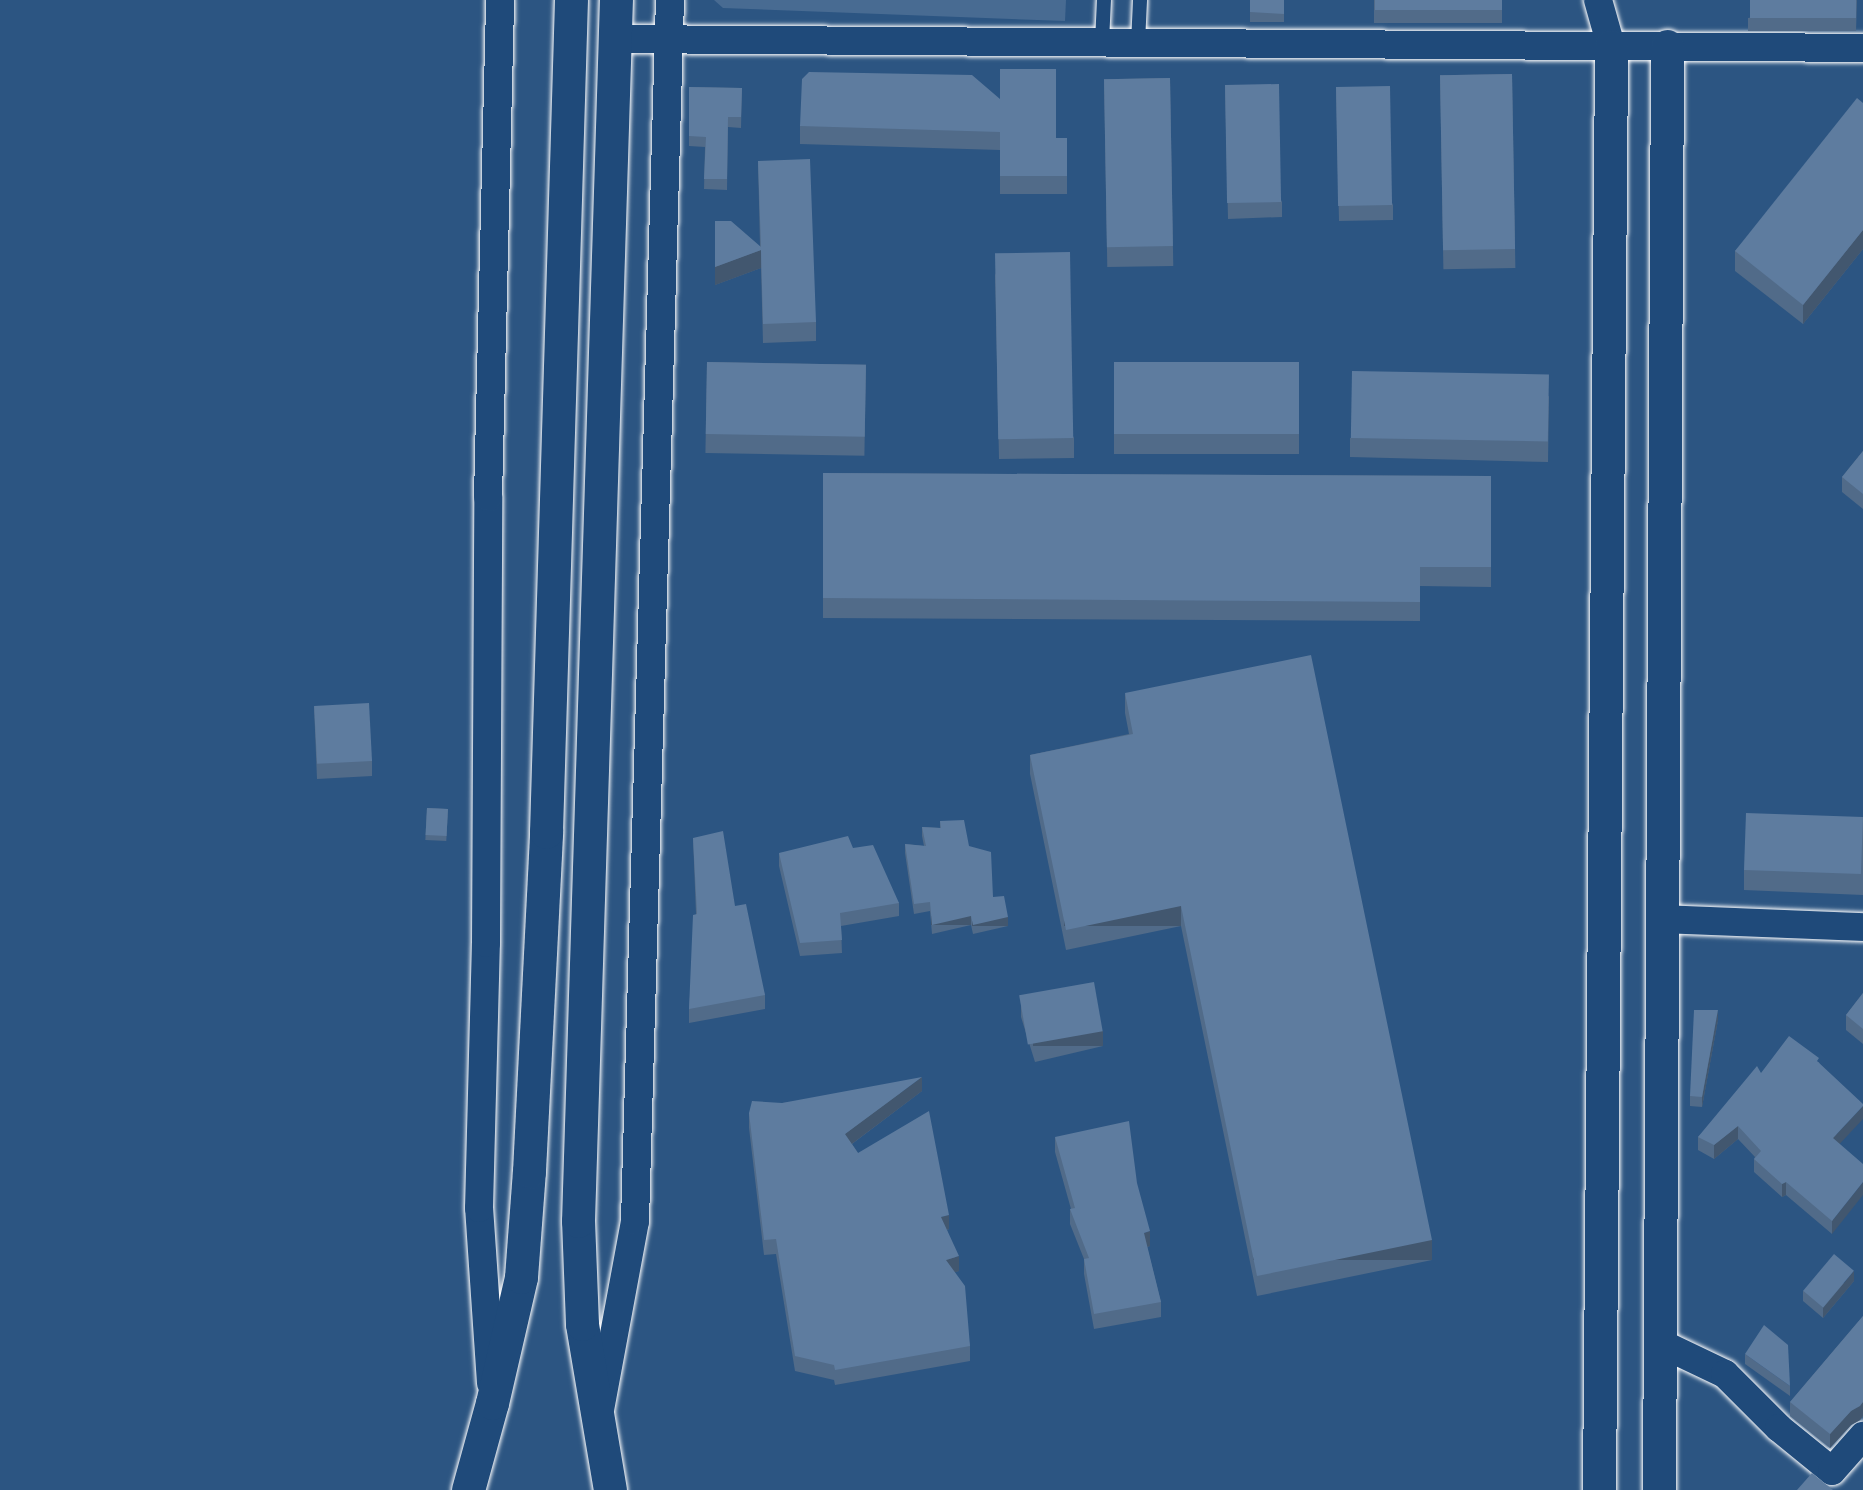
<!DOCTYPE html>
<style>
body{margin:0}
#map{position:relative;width:1863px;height:1490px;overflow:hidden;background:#2c5582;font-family:"Balsamiq Sans",sans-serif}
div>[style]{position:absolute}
.green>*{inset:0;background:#486b92}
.roads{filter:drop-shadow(0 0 2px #fff) drop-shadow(0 0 2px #fff)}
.lane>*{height:14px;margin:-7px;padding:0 7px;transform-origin:7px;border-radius:7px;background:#1f4a7a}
.street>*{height:28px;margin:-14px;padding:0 14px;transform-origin:14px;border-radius:14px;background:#1f4a7a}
.secondary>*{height:33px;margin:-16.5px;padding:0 16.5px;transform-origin:16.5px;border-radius:16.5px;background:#1f4a7a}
.primary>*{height:33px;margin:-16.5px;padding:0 16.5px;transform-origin:16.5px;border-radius:16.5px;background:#1f4a7a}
.wall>*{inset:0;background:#516b89;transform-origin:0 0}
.shaded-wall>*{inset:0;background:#42576f;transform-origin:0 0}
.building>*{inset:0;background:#5e7c9f;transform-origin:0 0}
span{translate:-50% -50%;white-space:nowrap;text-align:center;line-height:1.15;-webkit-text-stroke:5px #1f4a7a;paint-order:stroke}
</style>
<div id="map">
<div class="green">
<div style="clip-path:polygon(714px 0,1066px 0,1065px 21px,723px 8px)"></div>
</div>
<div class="roads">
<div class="lane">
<div style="left:1102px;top:42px;width:42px;rotate:-87.3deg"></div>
<div style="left:1138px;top:43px;width:43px;rotate:-87.3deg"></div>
</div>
<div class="street">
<div style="left:1598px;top:0;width:48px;rotate:74.2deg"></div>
<div style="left:616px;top:39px;width:1247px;rotate:0.41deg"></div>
<div style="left:1662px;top:919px;width:201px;rotate:2.3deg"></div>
<div style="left:1660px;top:1343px;width:72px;rotate:25.5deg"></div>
<div style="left:1725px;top:1374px;width:76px;rotate:45deg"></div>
<div style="left:1779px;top:1428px;width:68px;rotate:39.1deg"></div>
<div style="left:1832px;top:1471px;width:47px;rotate:-48.5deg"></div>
<div style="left:491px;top:1383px;width:175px;rotate:-93.9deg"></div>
<div style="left:479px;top:1208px;width:265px;rotate:-88.5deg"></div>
<div style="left:486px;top:943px;width:446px;rotate:-89.7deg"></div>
<div style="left:488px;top:497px;width:497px;rotate:-88.6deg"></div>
<div style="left:600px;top:1410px;width:192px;rotate:-79.5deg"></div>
<div style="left:635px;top:1221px;width:1222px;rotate:-88.36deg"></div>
</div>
<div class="secondary">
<div style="left:1599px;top:1490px;width:1444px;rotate:-89.52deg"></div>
<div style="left:1659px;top:1490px;width:1444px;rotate:-89.68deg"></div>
</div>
<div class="primary">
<div style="left:468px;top:1490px;width:90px;rotate:-74.6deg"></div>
<div style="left:492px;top:1403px;width:129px;rotate:-77deg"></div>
<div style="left:521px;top:1277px;width:106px;rotate:-85.7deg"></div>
<div style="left:529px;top:1171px;width:339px;rotate:-87.1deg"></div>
<div style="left:546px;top:832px;width:832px;rotate:-88.28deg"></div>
<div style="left:610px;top:1490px;width:168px;rotate:-99.6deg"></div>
<div style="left:582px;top:1324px;width:103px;rotate:-92.2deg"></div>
<div style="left:578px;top:1221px;width:1222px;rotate:-88.22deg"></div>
</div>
</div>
<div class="wall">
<div style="left:1250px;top:0;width:34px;height:22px"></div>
<div style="left:1374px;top:0;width:128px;height:23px"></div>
<div style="clip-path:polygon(1857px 0,1856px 31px,1748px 31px,1748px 18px)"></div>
<div style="left:1512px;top:74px;width:194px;height:72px;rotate:89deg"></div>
<div style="left:1170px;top:78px;width:188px;height:66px;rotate:89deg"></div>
<div style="clip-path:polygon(1225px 85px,1282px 202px,1282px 217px,1228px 219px)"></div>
<div style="clip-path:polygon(689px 87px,742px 88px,741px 128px,728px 127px,727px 190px,704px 189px,705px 147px,689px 146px)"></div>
<div style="clip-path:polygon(1336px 87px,1393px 205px,1393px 220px,1339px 221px)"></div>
<div style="clip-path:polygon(1000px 99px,1056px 138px,1067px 138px,1067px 194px,1000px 194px,1000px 150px,800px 144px,800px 126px)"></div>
<div style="clip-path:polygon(1863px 103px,1863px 249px,1803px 324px,1735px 271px,1735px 251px)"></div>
<div style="clip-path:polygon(758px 161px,816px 322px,816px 341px,763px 343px,761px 268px,715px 285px,715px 221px,760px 247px)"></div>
<div style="clip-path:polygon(995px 273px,1074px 438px,1074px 458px,999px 459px)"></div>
<div style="left:707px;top:362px;width:159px;height:91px;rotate:1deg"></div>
<div style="left:1114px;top:362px;width:185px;height:92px"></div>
<div style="clip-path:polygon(1549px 396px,1548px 462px,1350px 457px,1350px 438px)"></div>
<div style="clip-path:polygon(1863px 451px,1863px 509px,1842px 492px,1842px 477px)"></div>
<div style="clip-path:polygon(823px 473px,1491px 476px,1491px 587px,1420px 586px,1420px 621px,823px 618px)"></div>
<div style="clip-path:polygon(1125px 693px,1432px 1260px,1257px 1296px,1181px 926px,1066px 950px,1030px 774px,1030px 755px,1129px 734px,1125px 713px)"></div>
<div style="clip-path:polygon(314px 706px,372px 761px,372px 776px,317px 779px)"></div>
<div style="left:427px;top:808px;width:21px;height:32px;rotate:3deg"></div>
<div style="clip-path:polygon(1863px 818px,1863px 895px,1744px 890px,1744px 870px)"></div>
<div style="clip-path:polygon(940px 821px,969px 846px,993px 897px,1008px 926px,973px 934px,971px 925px,932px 934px,930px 911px,914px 914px,905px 853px,905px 844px,924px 846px,922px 836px,922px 827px,940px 828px)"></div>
<div style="clip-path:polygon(693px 838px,735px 906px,765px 995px,765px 1009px,689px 1023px,689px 1009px,696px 914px)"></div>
<div style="clip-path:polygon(853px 848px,899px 903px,899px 916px,841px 926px,842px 953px,800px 956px,779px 866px,779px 853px)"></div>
<div style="clip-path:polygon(1863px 993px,1863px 1044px,1846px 1030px,1846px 1015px)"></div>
<div style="clip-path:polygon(1021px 1002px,1103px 1046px,1035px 1062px,1021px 1017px)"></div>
<div style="clip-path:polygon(1718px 1020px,1702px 1107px,1690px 1106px,1690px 1096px)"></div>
<div style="clip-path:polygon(1819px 1062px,1839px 1144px,1832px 1234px,1786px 1195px,1782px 1197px,1754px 1172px,1754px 1159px,1755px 1157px,1738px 1139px,1714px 1159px,1698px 1150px,1698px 1137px,1761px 1073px)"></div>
<div style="clip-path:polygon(922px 1091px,852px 1144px,858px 1153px,949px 1229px,947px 1230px,959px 1271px,955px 1272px,970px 1346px,970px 1361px,835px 1385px,834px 1380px,795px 1371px,776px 1254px,764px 1255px,749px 1128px,749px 1113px,782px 1103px)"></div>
<div style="clip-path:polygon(1055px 1137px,1150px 1246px,1147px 1247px,1161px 1302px,1161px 1317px,1094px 1329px,1084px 1274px,1084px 1259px,1070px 1224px,1070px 1209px,1071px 1209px,1055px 1152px)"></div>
<div style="clip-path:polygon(1854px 1281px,1823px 1318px,1803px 1301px,1803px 1291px)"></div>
<div style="clip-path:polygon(1863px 1316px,1863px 1416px,1860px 1420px,1851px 1425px,1830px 1448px,1790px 1416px,1790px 1402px)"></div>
<div style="clip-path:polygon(1745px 1354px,1790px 1386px,1790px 1396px,1745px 1364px)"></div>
</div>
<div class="shaded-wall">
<div style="clip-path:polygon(1863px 230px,1863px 249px,1803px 324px,1803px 305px)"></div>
<div style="clip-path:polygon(761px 250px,761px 268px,715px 285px,715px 267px)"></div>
<div style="left:1181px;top:906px;width:20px;height:117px;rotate:90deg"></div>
<div style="left:971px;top:916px;width:9px;height:40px;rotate:90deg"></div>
<div style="left:1008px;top:917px;width:9px;height:36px;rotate:90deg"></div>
<div style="clip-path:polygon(1718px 1010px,1718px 1020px,1702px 1107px,1702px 1097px)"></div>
<div style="left:1103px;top:1031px;width:15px;height:70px;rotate:90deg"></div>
<div style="clip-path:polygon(922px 1077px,922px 1091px,845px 1149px,845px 1134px)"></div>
<div style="clip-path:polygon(1863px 1106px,1863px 1119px,1833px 1151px,1833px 1138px)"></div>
<div style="clip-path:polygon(1738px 1126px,1738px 1139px,1714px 1159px,1714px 1145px)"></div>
<div style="clip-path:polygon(1786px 1182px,1786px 1195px,1782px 1197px,1782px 1184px)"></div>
<div style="clip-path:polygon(1863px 1182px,1863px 1195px,1832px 1234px,1832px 1221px)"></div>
<div style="clip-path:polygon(949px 1215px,949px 1229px,941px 1232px,941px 1217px)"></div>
<div style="clip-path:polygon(1150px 1231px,1150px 1246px,1144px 1248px,1144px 1233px)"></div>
<div style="left:1432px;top:1240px;width:20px;height:179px;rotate:90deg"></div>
<div style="clip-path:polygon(959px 1256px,959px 1271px,946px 1275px,946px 1260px)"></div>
<div style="clip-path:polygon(1854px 1271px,1854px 1281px,1823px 1318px,1823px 1308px)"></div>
<div style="clip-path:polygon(1863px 1402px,1863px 1416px,1860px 1420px,1851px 1425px,1830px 1448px,1830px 1434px,1851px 1411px)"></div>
</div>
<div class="building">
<div style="clip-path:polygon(1250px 0,1284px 0,1284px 14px,1250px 12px)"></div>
<div style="left:1375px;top:0;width:127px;height:10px"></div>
<div style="left:1750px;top:0;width:106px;height:18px"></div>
<div style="clip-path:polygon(1000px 69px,1056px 69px,1056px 138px,1067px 138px,1067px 176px,1000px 176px,1000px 132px,800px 126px,802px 79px,809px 72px,972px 75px,1000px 99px)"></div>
<div style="left:1512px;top:74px;width:175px;height:72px;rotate:89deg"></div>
<div style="left:1170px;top:78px;width:168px;height:66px;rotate:89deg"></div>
<div style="left:1279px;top:84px;width:118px;height:54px;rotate:89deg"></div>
<div style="left:1390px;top:86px;width:119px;height:54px;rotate:89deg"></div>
<div style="clip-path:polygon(689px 87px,742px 88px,741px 117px,728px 117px,727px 179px,704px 179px,706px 137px,689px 136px)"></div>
<div style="clip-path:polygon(1857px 98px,1863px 103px,1863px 230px,1803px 305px,1735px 251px)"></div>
<div style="clip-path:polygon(810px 159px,816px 322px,763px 324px,761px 250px,715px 267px,715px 221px,731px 221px,761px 247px,758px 161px)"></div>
<div style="left:1070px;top:252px;width:186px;height:75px;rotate:89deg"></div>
<div style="left:707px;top:362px;width:159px;height:72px;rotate:1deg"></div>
<div style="left:1114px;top:362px;width:185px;height:72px"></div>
<div style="left:1352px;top:371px;width:197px;height:67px;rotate:1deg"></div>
<div style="clip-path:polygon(1863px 451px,1863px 494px,1842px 477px)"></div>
<div style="clip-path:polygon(823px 473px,1491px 476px,1491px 567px,1420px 567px,1420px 602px,823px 598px)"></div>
<div style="clip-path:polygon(1311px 655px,1432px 1240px,1257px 1276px,1181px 906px,1066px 930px,1030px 755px,1133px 734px,1125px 693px)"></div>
<div style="left:369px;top:703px;width:58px;height:55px;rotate:87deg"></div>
<div style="left:427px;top:808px;width:21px;height:27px;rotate:3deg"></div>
<div style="left:1746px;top:813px;width:117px;height:57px;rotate:2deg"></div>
<div style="clip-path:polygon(964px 820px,969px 846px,991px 852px,993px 897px,1004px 896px,1008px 917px,973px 925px,971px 916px,932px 925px,930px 902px,914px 904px,905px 844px,926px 846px,922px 827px,941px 828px,940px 821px)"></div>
<div style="clip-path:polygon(723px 831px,735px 906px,746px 904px,765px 995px,689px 1009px,693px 915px,697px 914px,693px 838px)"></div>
<div style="clip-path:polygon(848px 836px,853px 848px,873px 845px,899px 903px,840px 913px,842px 940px,800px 943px,779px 853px)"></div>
<div style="left:1094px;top:982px;width:50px;height:76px;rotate:80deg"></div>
<div style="clip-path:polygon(1863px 993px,1863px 1029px,1846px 1015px)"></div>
<div style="clip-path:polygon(1694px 1010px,1718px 1010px,1702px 1097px,1690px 1096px)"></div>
<div style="clip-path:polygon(1789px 1036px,1819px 1058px,1817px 1061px,1863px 1104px,1863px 1106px,1833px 1138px,1863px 1164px,1863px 1182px,1832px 1221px,1786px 1182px,1782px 1184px,1754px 1159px,1761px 1151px,1738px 1126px,1714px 1145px,1698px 1137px,1757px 1066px,1761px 1073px)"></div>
<div style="clip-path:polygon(922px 1077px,845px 1134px,858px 1153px,929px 1111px,949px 1215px,941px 1217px,959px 1256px,946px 1260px,965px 1286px,970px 1346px,835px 1370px,834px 1365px,795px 1356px,776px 1239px,764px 1240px,749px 1113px,752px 1101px,782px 1103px)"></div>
<div style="clip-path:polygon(1129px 1121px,1137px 1183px,1150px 1231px,1144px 1233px,1161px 1302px,1094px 1314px,1084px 1259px,1089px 1258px,1070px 1209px,1075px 1208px,1055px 1137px)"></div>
<div style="left:1834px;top:1254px;width:26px;height:48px;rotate:40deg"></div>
<div style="clip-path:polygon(1863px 1316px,1863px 1402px,1860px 1406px,1851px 1411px,1830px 1434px,1790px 1402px)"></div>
<div style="clip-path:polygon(1764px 1325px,1788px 1345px,1790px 1386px,1745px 1354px)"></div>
<div style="clip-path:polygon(1812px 1473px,1833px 1490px,1797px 1490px)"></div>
</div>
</div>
